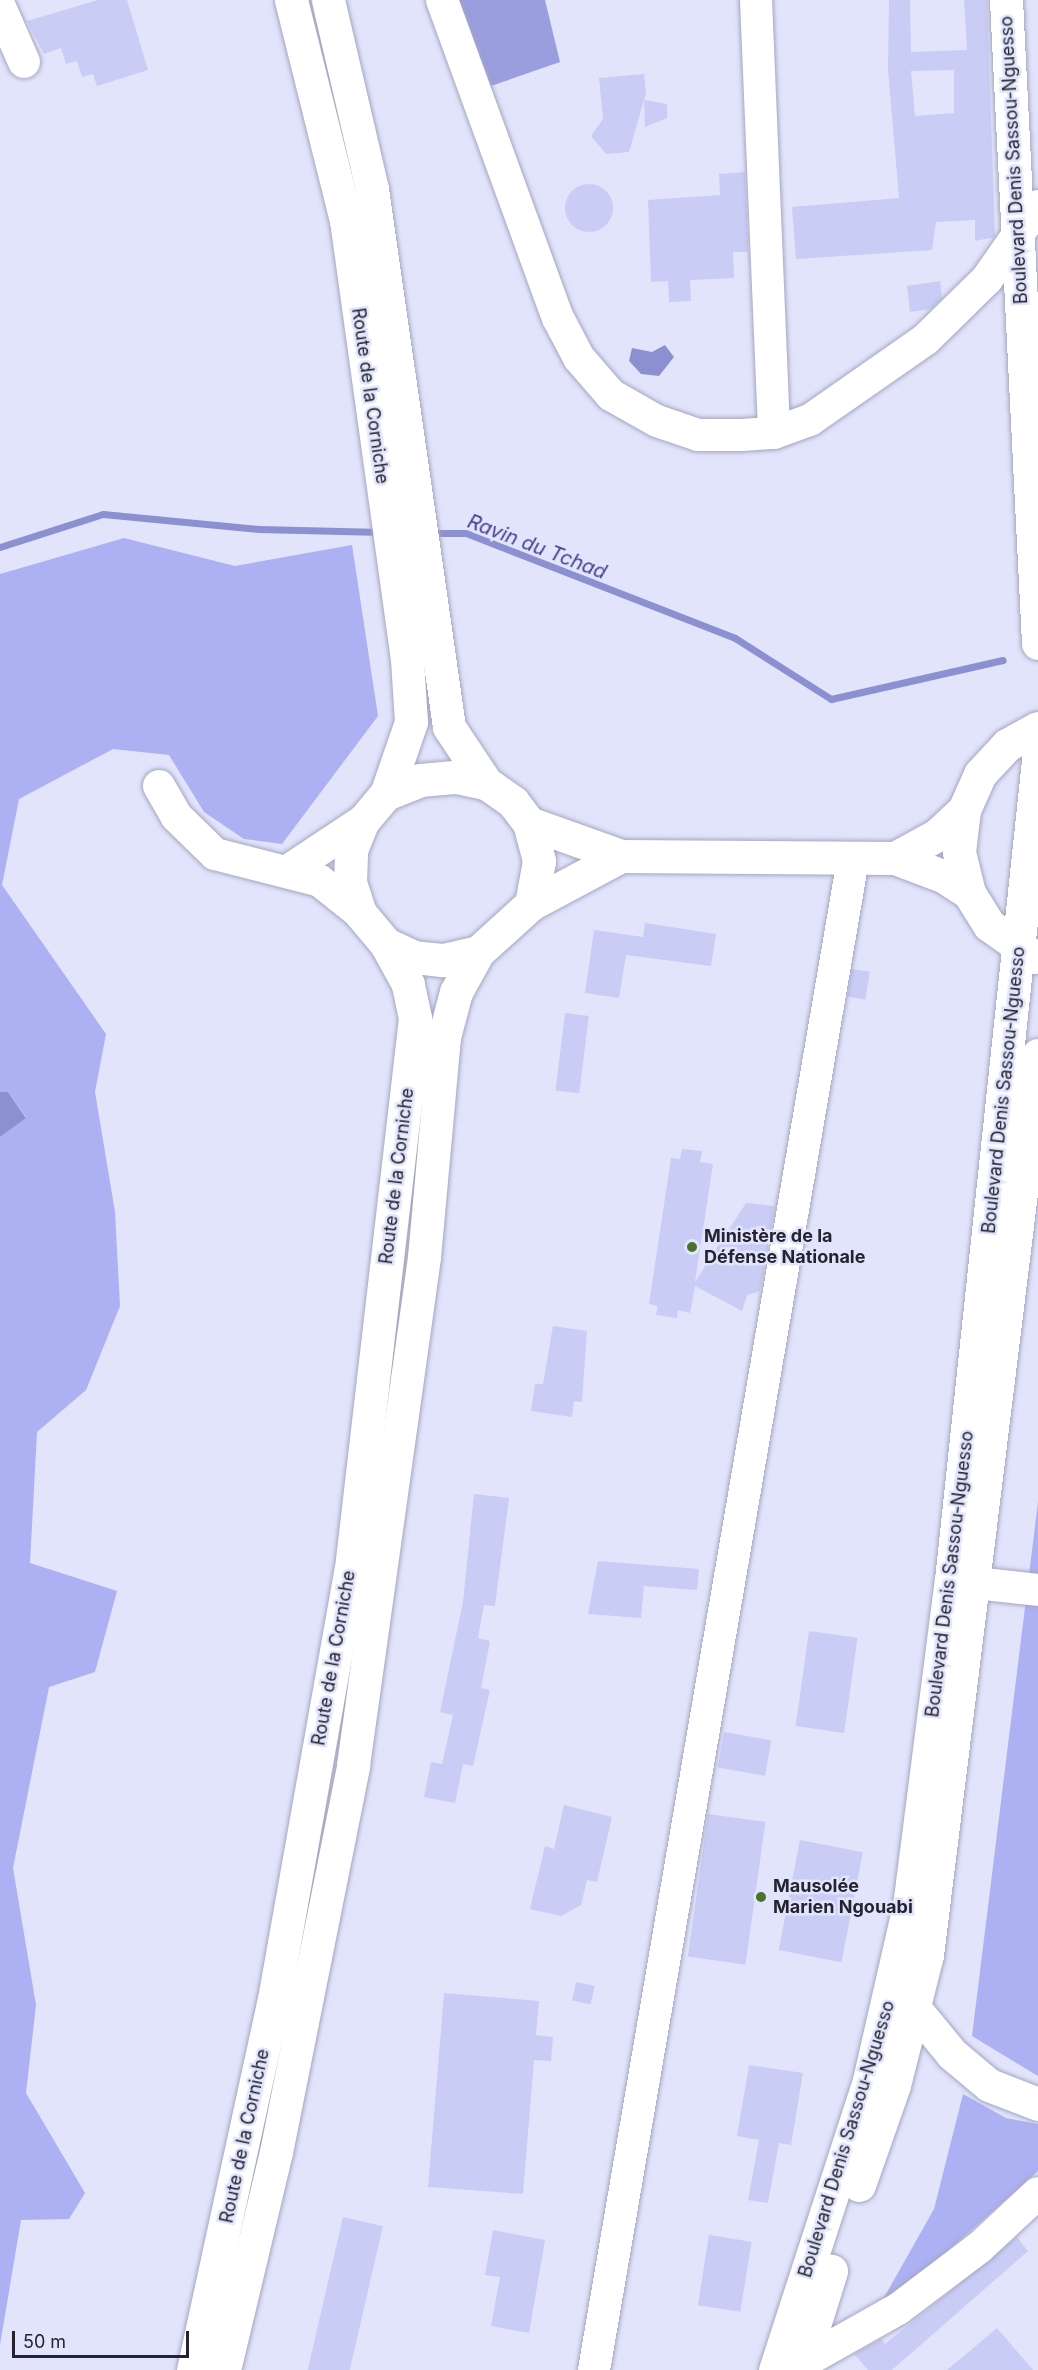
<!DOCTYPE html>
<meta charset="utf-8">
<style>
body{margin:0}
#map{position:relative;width:1038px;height:2370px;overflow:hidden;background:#e2e4fc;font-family:Inter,sans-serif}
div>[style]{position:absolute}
.green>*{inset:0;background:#adb0f2}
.forest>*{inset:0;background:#9a9dde}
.water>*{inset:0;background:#8d90d0}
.stream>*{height:7px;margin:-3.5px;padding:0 3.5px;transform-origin:3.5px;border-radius:3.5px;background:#8d90d0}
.building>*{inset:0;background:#c9ccf5;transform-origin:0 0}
.round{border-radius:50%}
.roads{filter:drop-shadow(0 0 2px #a4a6c2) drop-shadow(0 0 2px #a4a6c2)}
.minor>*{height:32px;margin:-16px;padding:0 16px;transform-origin:16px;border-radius:16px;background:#fff}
.major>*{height:33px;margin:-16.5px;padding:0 16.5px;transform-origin:16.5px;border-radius:16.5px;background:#fff}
.dots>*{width:16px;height:16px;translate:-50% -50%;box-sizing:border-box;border:3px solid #e2e4fc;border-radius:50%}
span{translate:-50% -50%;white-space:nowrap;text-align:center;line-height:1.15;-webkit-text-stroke:5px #e2e4fc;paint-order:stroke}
.street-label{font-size:18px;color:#23242f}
.poi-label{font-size:18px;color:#23242f;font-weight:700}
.left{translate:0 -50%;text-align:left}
.water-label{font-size:20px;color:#45418f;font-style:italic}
.scale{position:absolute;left:12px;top:2331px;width:177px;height:27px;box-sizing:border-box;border:3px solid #23242f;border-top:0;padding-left:8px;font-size:18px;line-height:21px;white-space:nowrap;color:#23242f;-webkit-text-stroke:4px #e2e4fc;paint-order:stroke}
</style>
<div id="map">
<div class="green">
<div style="clip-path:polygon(124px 538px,235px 566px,352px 545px,378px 716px,282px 844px,244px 839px,204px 812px,169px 755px,113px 749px,19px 799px,2px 885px,106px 1034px,95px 1092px,115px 1212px,120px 1306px,86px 1390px,37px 1432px,30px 1563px,117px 1591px,95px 1672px,49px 1687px,13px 1868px,36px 2005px,26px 2093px,85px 2193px,69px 2219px,21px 2220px,0 2345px,0 1137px,26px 1117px,8px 1092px,0 1092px,0 574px)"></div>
<div style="clip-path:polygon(1038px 1502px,1038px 2076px,972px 2036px)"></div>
<div style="clip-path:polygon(963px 2094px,1006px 2118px,1038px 2124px,1038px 2171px,873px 2317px,934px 2209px)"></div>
</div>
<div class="forest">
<div style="clip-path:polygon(459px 0,545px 0,560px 62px,491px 86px)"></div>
</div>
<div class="water">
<div style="clip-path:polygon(665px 345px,674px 357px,659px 376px,641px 374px,629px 361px,632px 348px,652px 352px)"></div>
<div style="clip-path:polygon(0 1092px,8px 1092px,26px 1118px,0 1137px)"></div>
</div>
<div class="stream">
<div style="left:429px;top:533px;width:37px"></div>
<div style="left:466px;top:533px;width:289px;rotate:21.3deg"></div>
<div style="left:735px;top:638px;width:114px;rotate:32.4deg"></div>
<div style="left:831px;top:699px;width:176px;rotate:-12.8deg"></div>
<div style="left:0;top:547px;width:108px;rotate:-17.8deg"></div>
<div style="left:103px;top:514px;width:157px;rotate:5.5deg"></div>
<div style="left:259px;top:529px;width:123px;rotate:1.4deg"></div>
</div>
<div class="building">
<div style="clip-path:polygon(98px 0,127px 0,148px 70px,97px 86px,93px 74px,82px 77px,77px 61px,66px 64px,61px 48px,44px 54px,27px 21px)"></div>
<div style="clip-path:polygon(evenodd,889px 0,910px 0,911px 52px,967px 50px,964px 0,987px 0,995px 237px,975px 241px,975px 220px,936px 222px,932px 250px,796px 259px,792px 207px,899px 198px,888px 70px,889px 0,954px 70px,954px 113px,915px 116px,911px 71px,954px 70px)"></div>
<div style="clip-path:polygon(644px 74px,646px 93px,629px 152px,606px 154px,591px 136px,603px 119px,599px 78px)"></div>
<div style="clip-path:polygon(644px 100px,667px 104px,667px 118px,645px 127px)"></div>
<div style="clip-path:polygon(745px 172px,748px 252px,733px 252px,734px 278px,690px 280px,691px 301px,669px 302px,668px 281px,651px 282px,648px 200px,720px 195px,719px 174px)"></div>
<div class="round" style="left:565px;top:184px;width:48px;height:48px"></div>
<div style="clip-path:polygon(940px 281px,942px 298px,931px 309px,910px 312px,907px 286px)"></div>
<div style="clip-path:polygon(645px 923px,716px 934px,711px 966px,626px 955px,619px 998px,585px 993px,594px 930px,643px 937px)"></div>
<div style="left:852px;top:969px;width:18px;height:28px;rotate:9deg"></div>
<div style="left:565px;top:1013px;width:24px;height:78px;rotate:7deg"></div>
<div style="clip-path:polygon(682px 1149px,702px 1151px,700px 1162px,713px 1164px,695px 1282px,746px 1203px,775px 1206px,760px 1291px,747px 1295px,742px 1311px,695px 1286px,690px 1313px,678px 1310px,677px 1318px,656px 1315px,658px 1306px,649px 1304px,671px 1158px,680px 1159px)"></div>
<div style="clip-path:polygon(553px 1326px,587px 1331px,582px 1402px,574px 1401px,572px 1417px,531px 1411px,535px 1384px,543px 1384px)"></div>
<div style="clip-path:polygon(474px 1494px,509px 1498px,495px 1606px,484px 1605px,478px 1638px,490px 1641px,481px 1688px,490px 1690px,473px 1766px,463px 1764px,455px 1803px,424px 1797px,431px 1762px,442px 1764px,453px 1715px,440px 1712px,463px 1602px)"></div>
<div style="clip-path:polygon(598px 1561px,699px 1569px,697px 1590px,644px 1586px,641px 1618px,588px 1614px)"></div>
<div style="left:809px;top:1631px;width:49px;height:96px;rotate:8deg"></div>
<div style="left:724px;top:1732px;width:48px;height:36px;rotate:10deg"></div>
<div style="clip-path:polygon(564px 1805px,612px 1817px,597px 1882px,587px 1880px,581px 1905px,561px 1916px,530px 1909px,545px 1846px,554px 1849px)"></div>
<div style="left:708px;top:1814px;width:58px;height:144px;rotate:8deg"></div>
<div style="left:800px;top:1840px;width:64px;height:112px;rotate:11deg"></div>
<div style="left:576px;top:1982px;width:19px;height:19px;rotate:12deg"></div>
<div style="clip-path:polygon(444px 1993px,539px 2001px,536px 2035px,553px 2037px,551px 2061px,534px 2060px,523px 2194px,428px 2187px)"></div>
<div style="clip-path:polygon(749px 2065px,803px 2073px,791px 2145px,779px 2143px,768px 2203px,748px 2200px,759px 2140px,737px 2136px)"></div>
<div style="left:343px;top:2217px;width:41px;height:157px;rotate:13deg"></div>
<div style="clip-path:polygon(493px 2230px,545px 2240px,529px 2333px,491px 2326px,500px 2277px,485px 2275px)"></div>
<div style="left:709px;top:2235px;width:43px;height:71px;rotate:9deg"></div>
<div style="clip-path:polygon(1017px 2237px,1028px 2251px,892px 2370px,868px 2370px,854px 2354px,881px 2339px,885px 2344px)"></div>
<div style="clip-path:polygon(997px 2328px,1033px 2370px,947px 2370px)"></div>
</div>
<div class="roads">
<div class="minor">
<div style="left:442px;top:0;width:338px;rotate:70deg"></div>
<div style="left:558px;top:318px;width:45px;rotate:62.3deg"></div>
<div style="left:579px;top:358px;width:49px;rotate:49.1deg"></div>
<div style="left:611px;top:395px;width:53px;rotate:29.5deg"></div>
<div style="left:657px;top:421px;width:43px;rotate:18.9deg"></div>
<div style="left:698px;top:435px;width:44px"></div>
<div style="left:742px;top:435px;width:32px;rotate:-4deg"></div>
<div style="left:774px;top:433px;width:38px;rotate:-20deg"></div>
<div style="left:810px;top:420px;width:141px;rotate:-34.9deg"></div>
<div style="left:926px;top:339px;width:86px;rotate:-44.5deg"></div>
<div style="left:987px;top:279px;width:89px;rotate:-55.1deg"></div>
<div style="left:756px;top:0;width:433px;rotate:87.6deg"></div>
<div style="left:0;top:7px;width:60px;rotate:66.4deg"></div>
<div style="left:159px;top:786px;width:34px;rotate:60deg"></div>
<div style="left:176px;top:816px;width:54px;rotate:44.3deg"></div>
<div style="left:215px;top:854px;width:108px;rotate:14.4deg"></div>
<div style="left:320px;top:881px;width:51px;rotate:38.7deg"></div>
<div style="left:289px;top:870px;width:89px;rotate:-33.5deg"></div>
<div style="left:975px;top:1583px;width:63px;rotate:6.3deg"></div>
<div style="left:802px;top:2363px;width:110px;rotate:-29.4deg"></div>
<div style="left:898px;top:2309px;width:103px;rotate:-37.1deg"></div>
<div style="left:980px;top:2247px;width:79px;rotate:-43deg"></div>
<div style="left:594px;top:2370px;width:1533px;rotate:-80.27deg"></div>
</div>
<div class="major">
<div style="left:291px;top:0;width:227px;rotate:76deg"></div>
<div style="left:346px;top:220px;width:443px;rotate:82.1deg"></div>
<div style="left:407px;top:659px;width:63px;rotate:86.4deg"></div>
<div style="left:411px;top:722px;width:76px;rotate:109.1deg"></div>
<div style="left:328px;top:0;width:194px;rotate:76.9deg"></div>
<div style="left:372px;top:189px;width:543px;rotate:81.85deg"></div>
<div style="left:449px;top:727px;width:67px;rotate:56.5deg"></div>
<div style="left:1006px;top:0;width:644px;rotate:87.15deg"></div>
<div style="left:529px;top:823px;width:98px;rotate:19.7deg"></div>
<div style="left:621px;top:856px;width:274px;rotate:0.4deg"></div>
<div style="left:895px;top:858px;width:51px;rotate:20.6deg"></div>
<div style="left:943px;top:876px;width:31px;rotate:33deg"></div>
<div style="left:895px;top:858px;width:48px;rotate:-28.7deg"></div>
<div style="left:937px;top:835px;width:37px;rotate:-43deg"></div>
<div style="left:531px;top:904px;width:102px;rotate:-28.1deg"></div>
<div style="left:1034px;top:957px;width:55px;rotate:-144.6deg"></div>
<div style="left:989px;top:925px;width:38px;rotate:-122deg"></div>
<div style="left:969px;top:893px;width:42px;rotate:-103.7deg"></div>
<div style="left:959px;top:852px;width:42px;rotate:-83.2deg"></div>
<div style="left:964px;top:810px;width:39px;rotate:-66deg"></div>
<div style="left:980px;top:774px;width:40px;rotate:-47deg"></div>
<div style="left:1007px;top:745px;width:35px;rotate:-29deg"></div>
<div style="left:915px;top:2009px;width:58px;rotate:50.6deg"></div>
<div style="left:952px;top:2054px;width:48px;rotate:40deg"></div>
<div style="left:989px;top:2085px;width:53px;rotate:21.2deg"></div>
<div style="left:859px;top:2185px;width:106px;rotate:-70.7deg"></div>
<div style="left:894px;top:2085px;width:134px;rotate:-75.8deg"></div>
<div style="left:927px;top:1955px;width:907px;rotate:-82.97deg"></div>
<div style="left:193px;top:2370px;width:380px;rotate:-77.7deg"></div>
<div style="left:274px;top:1999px;width:438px;rotate:-79.9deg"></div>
<div style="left:351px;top:1568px;width:554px;rotate:-83.36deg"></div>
<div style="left:415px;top:1018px;width:35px;rotate:-102deg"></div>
<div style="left:408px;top:984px;width:46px;rotate:-118.8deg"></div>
<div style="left:386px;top:944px;width:40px;rotate:-130deg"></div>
<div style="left:360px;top:913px;width:32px;rotate:-108deg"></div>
<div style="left:350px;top:883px;width:33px;rotate:-88deg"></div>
<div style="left:351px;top:850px;width:31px;rotate:-68deg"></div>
<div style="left:363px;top:821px;width:35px;rotate:-50deg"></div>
<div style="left:386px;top:794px;width:37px;rotate:-22deg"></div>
<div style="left:420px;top:780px;width:37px;rotate:-5deg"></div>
<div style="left:457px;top:777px;width:30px;rotate:12deg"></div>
<div style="left:486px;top:783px;width:33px;rotate:35deg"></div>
<div style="left:513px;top:802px;width:26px;rotate:53deg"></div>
<div style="left:529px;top:823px;width:39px;rotate:75deg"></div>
<div style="left:539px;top:861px;width:44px;rotate:100.5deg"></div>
<div style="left:531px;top:904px;width:72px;rotate:137.8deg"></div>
<div style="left:478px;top:952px;width:37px;rotate:167deg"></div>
<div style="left:442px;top:960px;width:28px;rotate:-174deg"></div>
<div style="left:414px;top:957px;width:31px;rotate:-155deg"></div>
<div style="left:224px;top:2370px;width:224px;rotate:-76.6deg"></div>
<div style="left:276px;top:2152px;width:395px;rotate:-78.7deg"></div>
<div style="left:353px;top:1765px;width:513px;rotate:-82.04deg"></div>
<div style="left:424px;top:1257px;width:221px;rotate:-84.8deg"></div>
<div style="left:444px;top:1037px;width:47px;rotate:-75.1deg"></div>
<div style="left:456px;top:992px;width:46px;rotate:-61.2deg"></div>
<div style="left:775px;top:2370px;width:305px;rotate:-72deg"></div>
<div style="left:869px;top:2080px;width:179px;rotate:-77.1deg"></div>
<div style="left:909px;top:1906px;width:329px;rotate:-82.7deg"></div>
<div style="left:951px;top:1580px;width:825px;rotate:-83.94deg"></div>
<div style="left:800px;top:2370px;width:104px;rotate:-72.6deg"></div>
</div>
</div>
<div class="dots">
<div style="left:692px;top:1247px;background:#4c712a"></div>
<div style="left:761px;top:1897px;background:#4c712a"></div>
</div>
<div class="street-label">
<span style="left:1014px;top:160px;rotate:-93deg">Boulevard Denis Sassou-Nguesso</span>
<span style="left:370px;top:396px;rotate:82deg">Route de la Corniche</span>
<span style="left:1004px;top:1090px;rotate:-84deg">Boulevard Denis Sassou-Nguesso</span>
<span style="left:397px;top:1176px;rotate:-83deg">Route de la Corniche</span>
<span style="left:950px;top:1574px;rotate:-83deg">Boulevard Denis Sassou-Nguesso</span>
<span style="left:334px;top:1658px;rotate:-80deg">Route de la Corniche</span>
<span style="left:245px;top:2136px;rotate:-78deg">Route de la Corniche</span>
<span style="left:847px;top:2139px;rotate:-73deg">Boulevard Denis Sassou-Nguesso</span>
</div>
<div class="poi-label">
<span class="left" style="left:704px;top:1247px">Ministère de la<br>Défense Nationale</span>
<span class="left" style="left:773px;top:1897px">Mausolée<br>Marien Ngouabi</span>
</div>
<div class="water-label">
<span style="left:537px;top:547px;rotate:21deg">Ravin du Tchad</span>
</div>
<div class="scale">50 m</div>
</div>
